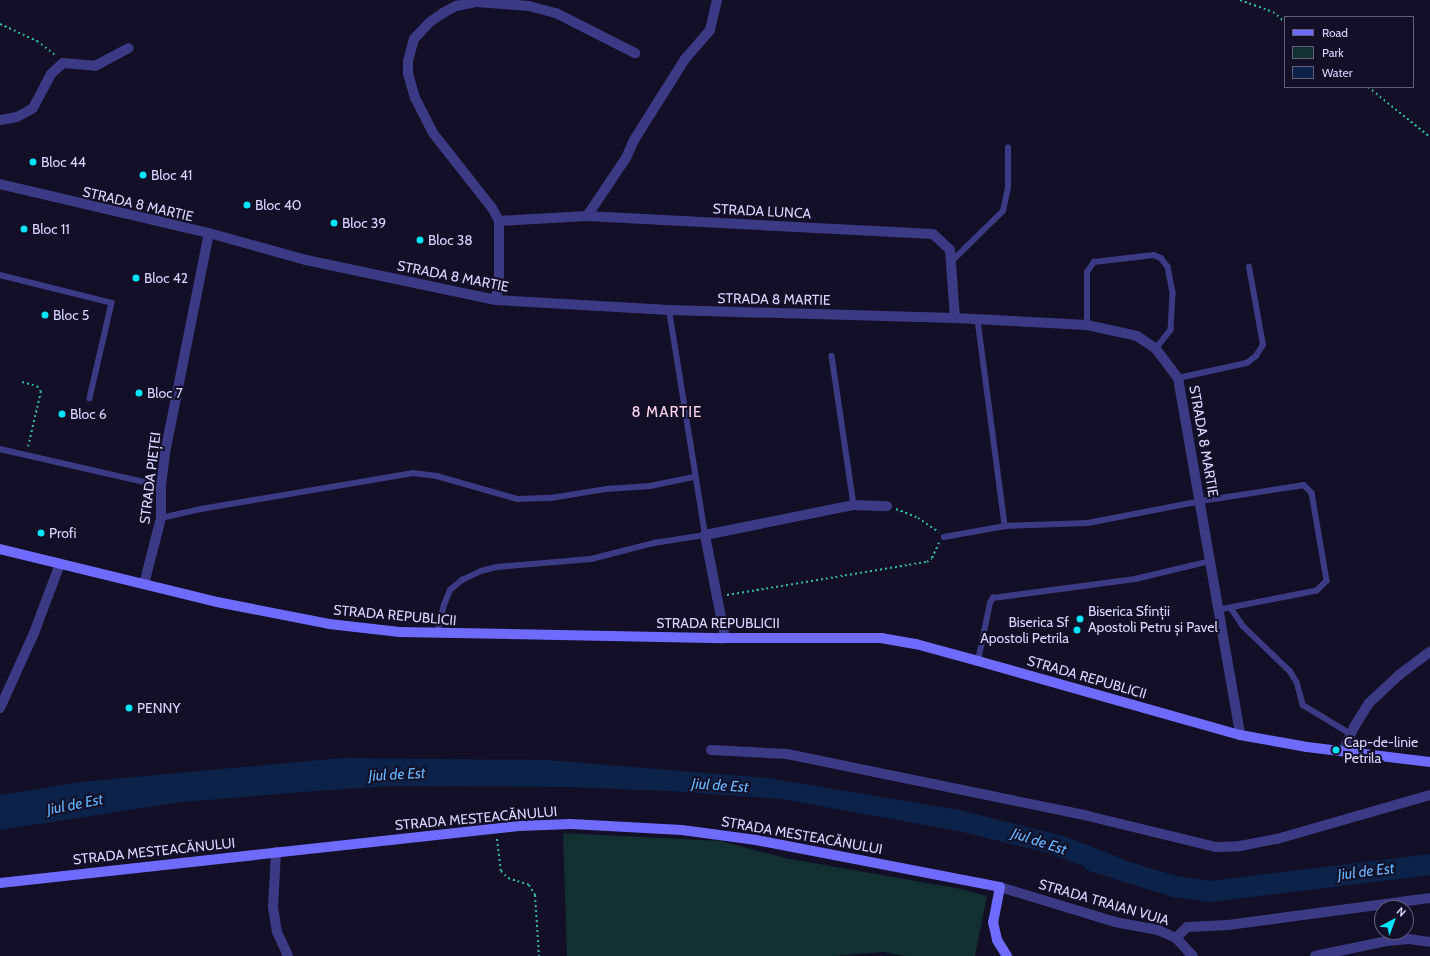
<!DOCTYPE html>
<meta charset="utf-8">
<style>
body{margin:0}
#map{position:relative;width:1430px;height:956px;overflow:hidden;background:#130f26;font-family:Cabin,sans-serif}
div>[style]{position:absolute}
.green>*{inset:0;background:#12302f}
.water>*{inset:0;background:#0c2248}
.river>*{height:21px;margin:-10.5px;padding:0 10.5px;transform-origin:10.5px;border-radius:10.5px;background:#0c2248}
.path>*{height:2px;margin-top:-1px;transform-origin:0;background:repeating-linear-gradient(90deg,#2fb8b0 0 2px,transparent 0 5px)}
.lane>*{height:5.5px;margin:-2.75px;padding:0 2.75px;transform-origin:2.75px;border-radius:2.75px;background:#3d3a85}
.street>*{height:10px;margin:-5px;padding:0 5px;transform-origin:5px;border-radius:5px;background:#3d3a85}
.secondary>*{height:10px;margin:-5px;padding:0 5px;transform-origin:5px;border-radius:5px;background:#6f6bff}
.dots>*{width:11px;height:11px;translate:-50% -50%;box-sizing:border-box;border:2px solid #130f26;border-radius:50%}
span{translate:-50% -50%;white-space:nowrap;text-align:center;line-height:1.15;-webkit-text-stroke:4px #130f26;paint-order:stroke}
.poi-label{font-size:14px;color:#d9d4ff}
.left{translate:0 -50%;text-align:left}
.right{translate:-100% -50%;text-align:right}
.street-label{font-size:14px;color:#d9d4ff}
.neighbourhood-label{font-size:15px;color:#ffd6f0;letter-spacing:1px}
.water-label{font-size:15px;color:#62b6ff;font-style:italic}
.legend{position:absolute;left:1284px;top:16px;width:130px;height:72px;box-sizing:border-box;background:#130f26;border:1px solid #625e7d;margin:0;padding:5px 7px;list-style:none;font-size:12px;color:#d9d4ff}
.legend li{display:flex;align-items:center;gap:8px;height:20px}
.legend b{width:20px;border:1px solid #625e7d}
.north{position:absolute;left:1374px;top:900px;width:40px;height:40px;box-sizing:border-box;background:#130f26;border:1px solid #625e7d;border-radius:50%;rotate:41deg;font-size:11px;font-weight:700;line-height:16px;text-align:center;color:#d9d4ff}
.north::after{content:'';display:block;margin:auto;width:14px;height:18px;background:#00e5ff;clip-path:polygon(50% 0,100% 100%,50% 72%,0 100%)}
</style>
<div id="map">
<div class="green">
<div style="clip-path:polygon(563px 833px,721px 841px,785px 858px,961px 889px,987px 896px,975px 956px,905px 956px,883px 952px,832px 956px,567px 956px)"></div>
</div>
<div class="water">
<div style="clip-path:polygon(341px 758px,547px 760px,768px 778px,960px 810px,1067px 837px,1123px 859px,1117px 878px,1044px 852px,958px 831px,781px 799px,669px 791px,565px 787px,392px 786px,329px 790px,182px 802px,0 830px,0 795px,81px 782px)"></div>
</div>
<div class="river">
<div style="left:1093px;top:861px;width:85px;rotate:17.2deg"></div>
<div style="left:1174px;top:886px;width:36px;rotate:8deg"></div>
<div style="left:1210px;top:891px;width:222px;rotate:-7deg"></div>
</div>
<div class="path">
<div style="left:1240px;top:0;width:35px;rotate:20deg"></div>
<div style="left:1273px;top:12px;width:16px;rotate:40deg"></div>
<div style="left:0;top:24px;width:41px;rotate:24.7deg"></div>
<div style="left:37px;top:41px;width:24px;rotate:38deg"></div>
<div style="left:1368px;top:87px;width:80px;rotate:38.9deg"></div>
<div style="left:22px;top:382px;width:16px;rotate:15deg"></div>
<div style="left:37px;top:386px;width:6px;rotate:51deg"></div>
<div style="left:41px;top:391px;width:57px;rotate:103.1deg"></div>
<div style="left:896px;top:509px;width:24px;rotate:22deg"></div>
<div style="left:918px;top:518px;width:25px;rotate:34deg"></div>
<div style="left:727px;top:595px;width:203px;rotate:-9.4deg"></div>
<div style="left:927px;top:562px;width:6px;rotate:-39deg"></div>
<div style="left:932px;top:558px;width:17px;rotate:-65deg"></div>
<div style="left:497px;top:839px;width:32px;rotate:83deg"></div>
<div style="left:501px;top:871px;width:10px;rotate:45deg"></div>
<div style="left:508px;top:878px;width:22px;rotate:18deg"></div>
<div style="left:529px;top:885px;width:12px;rotate:59deg"></div>
<div style="left:535px;top:895px;width:61px;rotate:86.2deg"></div>
</div>
<div class="lane">
<div style="left:952px;top:261px;width:71px;rotate:-44.4deg"></div>
<div style="left:1003px;top:211px;width:24px;rotate:-78deg"></div>
<div style="left:1008px;top:188px;width:40px;rotate:-90deg"></div>
<div style="left:0;top:275px;width:115px;rotate:14deg"></div>
<div style="left:112px;top:303px;width:98px;rotate:103deg"></div>
<div style="left:978px;top:320px;width:208px;rotate:82.5deg"></div>
<div style="left:1087px;top:325px;width:53px;rotate:-90deg"></div>
<div style="left:1087px;top:272px;width:12px;rotate:-55deg"></div>
<div style="left:1094px;top:262px;width:60px;rotate:-6.7deg"></div>
<div style="left:1154px;top:255px;width:8px;rotate:23deg"></div>
<div style="left:1161px;top:258px;width:11px;rotate:52deg"></div>
<div style="left:1168px;top:267px;width:26px;rotate:79deg"></div>
<div style="left:1173px;top:293px;width:37px;rotate:93deg"></div>
<div style="left:1171px;top:330px;width:24px;rotate:128deg"></div>
<div style="left:832px;top:356px;width:151px;rotate:81.6deg"></div>
<div style="left:1178px;top:378px;width:71px;rotate:-12.3deg"></div>
<div style="left:1247px;top:363px;width:11px;rotate:-38deg"></div>
<div style="left:1256px;top:356px;width:13px;rotate:-58deg"></div>
<div style="left:1263px;top:345px;width:79px;rotate:-100.2deg"></div>
<div style="left:0;top:449px;width:165px;rotate:12.9deg"></div>
<div style="left:161px;top:518px;width:41px;rotate:-12.7deg"></div>
<div style="left:201px;top:509px;width:215px;rotate:-9.6deg"></div>
<div style="left:413px;top:473px;width:24px;rotate:7deg"></div>
<div style="left:437px;top:476px;width:84px;rotate:15.9deg"></div>
<div style="left:518px;top:499px;width:33px;rotate:-2deg"></div>
<div style="left:551px;top:498px;width:56px;rotate:-9.3deg"></div>
<div style="left:606px;top:489px;width:44px;rotate:-3.9deg"></div>
<div style="left:650px;top:486px;width:45px;rotate:-11.6deg"></div>
<div style="left:944px;top:537px;width:62px;rotate:-10.2deg"></div>
<div style="left:1005px;top:526px;width:83px;rotate:-2.1deg"></div>
<div style="left:1088px;top:523px;width:115px;rotate:-11deg"></div>
<div style="left:1201px;top:501px;width:104px;rotate:-8.8deg"></div>
<div style="left:1304px;top:485px;width:11px;rotate:45deg"></div>
<div style="left:1312px;top:493px;width:89px;rotate:80.3deg"></div>
<div style="left:1327px;top:581px;width:14px;rotate:135deg"></div>
<div style="left:1317px;top:591px;width:100px;rotate:169deg"></div>
<div style="left:1231px;top:608px;width:22px;rotate:56deg"></div>
<div style="left:1243px;top:626px;width:65px;rotate:43.8deg"></div>
<div style="left:1290px;top:671px;width:13px;rotate:58deg"></div>
<div style="left:1297px;top:682px;width:24px;rotate:75deg"></div>
<div style="left:1303px;top:705px;width:56px;rotate:31.1deg"></div>
<div style="left:437px;top:633px;width:29px;rotate:-76deg"></div>
<div style="left:444px;top:605px;width:16px;rotate:-68deg"></div>
<div style="left:450px;top:590px;width:16px;rotate:-40deg"></div>
<div style="left:462px;top:580px;width:21px;rotate:-25deg"></div>
<div style="left:481px;top:571px;width:16px;rotate:-14deg"></div>
<div style="left:497px;top:567px;width:94px;rotate:-4.9deg"></div>
<div style="left:591px;top:559px;width:65px;rotate:-14.3deg"></div>
<div style="left:654px;top:543px;width:52px;rotate:-8.9deg"></div>
<div style="left:705px;top:535px;width:228px;rotate:-99.1deg"></div>
<div style="left:978px;top:661px;width:59px;rotate:-78.3deg"></div>
<div style="left:990px;top:603px;width:6px;rotate:-59deg"></div>
<div style="left:993px;top:598px;width:143px;rotate:-7.6deg"></div>
<div style="left:1135px;top:579px;width:78px;rotate:-13.3deg"></div>
</div>
<div class="street">
<div style="left:0;top:120px;width:17px;rotate:-10deg"></div>
<div style="left:17px;top:117px;width:18px;rotate:-29deg"></div>
<div style="left:33px;top:108px;width:38px;rotate:-62deg"></div>
<div style="left:51px;top:74px;width:16px;rotate:-43deg"></div>
<div style="left:63px;top:63px;width:32px;rotate:5deg"></div>
<div style="left:95px;top:66px;width:38px;rotate:-28deg"></div>
<div style="left:0;top:184px;width:215px;rotate:13.2deg"></div>
<div style="left:209px;top:233px;width:101px;rotate:15.6deg"></div>
<div style="left:306px;top:260px;width:194px;rotate:11.9deg"></div>
<div style="left:496px;top:300px;width:173px;rotate:3.3deg"></div>
<div style="left:669px;top:310px;width:286px;rotate:1.6deg"></div>
<div style="left:955px;top:318px;width:132px;rotate:3deg"></div>
<div style="left:1087px;top:325px;width:51px;rotate:12.4deg"></div>
<div style="left:1137px;top:336px;width:23px;rotate:34deg"></div>
<div style="left:1156px;top:349px;width:36px;rotate:53deg"></div>
<div style="left:1178px;top:378px;width:362px;rotate:80.1deg"></div>
<div style="left:587px;top:216px;width:70px;rotate:-56.1deg"></div>
<div style="left:626px;top:158px;width:20px;rotate:-66deg"></div>
<div style="left:634px;top:140px;width:96px;rotate:-57.8deg"></div>
<div style="left:685px;top:59px;width:38px;rotate:-49deg"></div>
<div style="left:710px;top:30px;width:31px;rotate:-77deg"></div>
<div style="left:499px;top:221px;width:88px;rotate:-3.3deg"></div>
<div style="left:587px;top:216px;width:346px;rotate:3deg"></div>
<div style="left:933px;top:234px;width:23px;rotate:43deg"></div>
<div style="left:950px;top:250px;width:68px;rotate:85.8deg"></div>
<div style="left:496px;top:300px;width:23px;rotate:-83deg"></div>
<div style="left:499px;top:277px;width:56px;rotate:-90deg"></div>
<div style="left:499px;top:221px;width:15px;rotate:-118deg"></div>
<div style="left:492px;top:208px;width:95px;rotate:-128.2deg"></div>
<div style="left:433px;top:133px;width:39px;rotate:-117deg"></div>
<div style="left:415px;top:98px;width:26px;rotate:-106deg"></div>
<div style="left:408px;top:73px;width:12px;rotate:-90deg"></div>
<div style="left:408px;top:61px;width:23px;rotate:-75deg"></div>
<div style="left:414px;top:39px;width:23px;rotate:-47deg"></div>
<div style="left:430px;top:22px;width:16px;rotate:-35deg"></div>
<div style="left:443px;top:13px;width:15px;rotate:-28deg"></div>
<div style="left:456px;top:6px;width:20px;rotate:-11deg"></div>
<div style="left:476px;top:2px;width:53px;rotate:4.3deg"></div>
<div style="left:529px;top:6px;width:28px;rotate:15deg"></div>
<div style="left:556px;top:13px;width:89px;rotate:26.9deg"></div>
<div style="left:144px;top:584px;width:68px;rotate:-75.6deg"></div>
<div style="left:161px;top:518px;width:32px;rotate:-90deg"></div>
<div style="left:161px;top:486px;width:33px;rotate:-83deg"></div>
<div style="left:165px;top:453px;width:224px;rotate:-78.7deg"></div>
<div style="left:725px;top:638px;width:105px;rotate:-101deg"></div>
<div style="left:705px;top:535px;width:152px;rotate:-11.4deg"></div>
<div style="left:854px;top:505px;width:33px;rotate:2deg"></div>
<div style="left:0;top:708px;width:82px;rotate:-65.6deg"></div>
<div style="left:34px;top:633px;width:74px;rotate:-69.4deg"></div>
<div style="left:711px;top:750px;width:76px;rotate:3deg"></div>
<div style="left:787px;top:754px;width:307px;rotate:11.6deg"></div>
<div style="left:1088px;top:816px;width:132px;rotate:13.6deg"></div>
<div style="left:1216px;top:847px;width:24px;rotate:-2deg"></div>
<div style="left:1240px;top:846px;width:38px;rotate:-11deg"></div>
<div style="left:1277px;top:839px;width:159px;rotate:-16deg"></div>
<div style="left:1343px;top:751px;width:26px;rotate:-65deg"></div>
<div style="left:1354px;top:727px;width:28px;rotate:-58deg"></div>
<div style="left:1369px;top:703px;width:41px;rotate:-43deg"></div>
<div style="left:1399px;top:675px;width:39px;rotate:-37deg"></div>
<div style="left:276px;top:852px;width:55px;rotate:93.1deg"></div>
<div style="left:273px;top:907px;width:25px;rotate:81deg"></div>
<div style="left:277px;top:932px;width:26px;rotate:65deg"></div>
<div style="left:1000px;top:887px;width:120px;rotate:16.9deg"></div>
<div style="left:1115px;top:922px;width:44px;rotate:10.5deg"></div>
<div style="left:1158px;top:930px;width:20px;rotate:24deg"></div>
<div style="left:1176px;top:938px;width:25px;rotate:47deg"></div>
<div style="left:1176px;top:938px;width:16px;rotate:-45deg"></div>
<div style="left:1187px;top:927px;width:41px;rotate:-2.8deg"></div>
<div style="left:1228px;top:925px;width:204px;rotate:-7.6deg"></div>
<div style="left:1315px;top:956px;width:74px;rotate:-11.8deg"></div>
<div style="left:1387px;top:941px;width:22px;rotate:-5deg"></div>
<div style="left:1409px;top:939px;width:21px;rotate:8deg"></div>
</div>
<div class="secondary">
<div style="left:0;top:549px;width:223px;rotate:13.7deg"></div>
<div style="left:217px;top:602px;width:114px;rotate:11.1deg"></div>
<div style="left:329px;top:624px;width:71px;rotate:6.4deg"></div>
<div style="left:400px;top:632px;width:325px;rotate:1.1deg"></div>
<div style="left:725px;top:638px;width:156px"></div>
<div style="left:881px;top:638px;width:36px;rotate:10deg"></div>
<div style="left:916px;top:644px;width:64px;rotate:15.3deg"></div>
<div style="left:978px;top:661px;width:272px;rotate:15.8deg"></div>
<div style="left:1240px;top:735px;width:68px;rotate:10.2deg"></div>
<div style="left:1307px;top:747px;width:124px;rotate:7deg"></div>
<div style="left:0;top:883px;width:522px;rotate:-6.27deg"></div>
<div style="left:519px;top:826px;width:52px;rotate:-2.2deg"></div>
<div style="left:571px;top:824px;width:111px;rotate:3.1deg"></div>
<div style="left:682px;top:830px;width:75px;rotate:7.7deg"></div>
<div style="left:756px;top:840px;width:248px;rotate:10.9deg"></div>
<div style="left:1000px;top:887px;width:36px;rotate:101deg"></div>
<div style="left:993px;top:922px;width:18px;rotate:77deg"></div>
<div style="left:997px;top:940px;width:19px;rotate:58deg"></div>
</div>
<div class="dots">
<div style="left:33px;top:162px;background:#00e5ff"></div>
<div style="left:143px;top:175px;background:#00e5ff"></div>
<div style="left:247px;top:205px;background:#00e5ff"></div>
<div style="left:334px;top:223px;background:#00e5ff"></div>
<div style="left:24px;top:229px;background:#00e5ff"></div>
<div style="left:420px;top:240px;background:#00e5ff"></div>
<div style="left:136px;top:278px;background:#00e5ff"></div>
<div style="left:45px;top:315px;background:#00e5ff"></div>
<div style="left:139px;top:393px;background:#00e5ff"></div>
<div style="left:62px;top:414px;background:#00e5ff"></div>
<div style="left:41px;top:533px;background:#00e5ff"></div>
<div style="left:1080px;top:619px;background:#00e5ff"></div>
<div style="left:1077px;top:630px;background:#00e5ff"></div>
<div style="left:129px;top:708px;background:#00e5ff"></div>
<div style="left:1336px;top:750px;background:#00e5ff"></div>
</div>
<div class="poi-label">
<span class="left" style="left:41px;top:162px">Bloc 44</span>
<span class="left" style="left:151px;top:175px">Bloc 41</span>
<span class="left" style="left:255px;top:205px">Bloc 40</span>
<span class="left" style="left:342px;top:223px">Bloc 39</span>
<span class="left" style="left:32px;top:229px">Bloc 11</span>
<span class="left" style="left:428px;top:240px">Bloc 38</span>
<span class="left" style="left:144px;top:278px">Bloc 42</span>
<span class="left" style="left:53px;top:315px">Bloc 5</span>
<span class="left" style="left:147px;top:393px">Bloc 7</span>
<span class="left" style="left:70px;top:414px">Bloc 6</span>
<span class="left" style="left:49px;top:533px">Profi</span>
<span class="left" style="left:1088px;top:619px">Biserica Sfinții<br>Apostoli Petru și Pavel</span>
<span class="right" style="left:1069px;top:630px">Biserica Sf<br>Apostoli Petrila</span>
<span class="left" style="left:137px;top:708px">PENNY</span>
<span class="left" style="left:1344px;top:750px">Cap-de-linie<br>Petrila</span>
</div>
<div class="street-label">
<span style="left:138px;top:204px;rotate:13deg">STRADA 8 MARTIE</span>
<span style="left:762px;top:211px;rotate:3deg">STRADA LUNCA</span>
<span style="left:453px;top:276px;rotate:11deg">STRADA 8 MARTIE</span>
<span style="left:774px;top:299px;rotate:1deg">STRADA 8 MARTIE</span>
<span style="left:1204px;top:441px;rotate:80deg">STRADA 8 MARTIE</span>
<span style="left:150px;top:478px;rotate:-83deg">STRADA PIEȚEI</span>
<span style="left:395px;top:615px;rotate:5deg">STRADA REPUBLICII</span>
<span style="left:718px;top:623px">STRADA REPUBLICII</span>
<span style="left:1087px;top:677px;rotate:16deg">STRADA REPUBLICII</span>
<span style="left:476px;top:818px;rotate:-5deg">STRADA MESTEACĂNULUI</span>
<span style="left:802px;top:835px;rotate:10deg">STRADA MESTEACĂNULUI</span>
<span style="left:154px;top:851px;rotate:-6deg">STRADA MESTEACĂNULUI</span>
<span style="left:1104px;top:902px;rotate:16deg">STRADA TRAIAN VUIA</span>
</div>
<div class="neighbourhood-label">
<span style="left:667px;top:413px">8 MARTIE</span>
</div>
<div class="water-label">
<span style="left:397px;top:775px;rotate:-3deg">Jiul de Est</span>
<span style="left:720px;top:786px;rotate:4deg">Jiul de Est</span>
<span style="left:75px;top:805px;rotate:-11deg">Jiul de Est</span>
<span style="left:1039px;top:842px;rotate:18deg">Jiul de Est</span>
<span style="left:1366px;top:872px;rotate:-7deg">Jiul de Est</span>
</div>
<ul class="legend">
<li><b style="height:5px;background:#6f6bff"></b>Road</li>
<li><b style="height:11px;background:#12302f"></b>Park</li>
<li><b style="height:11px;background:#0c2248"></b>Water</li>
</ul>
<div class="north">N</div>
</div>
